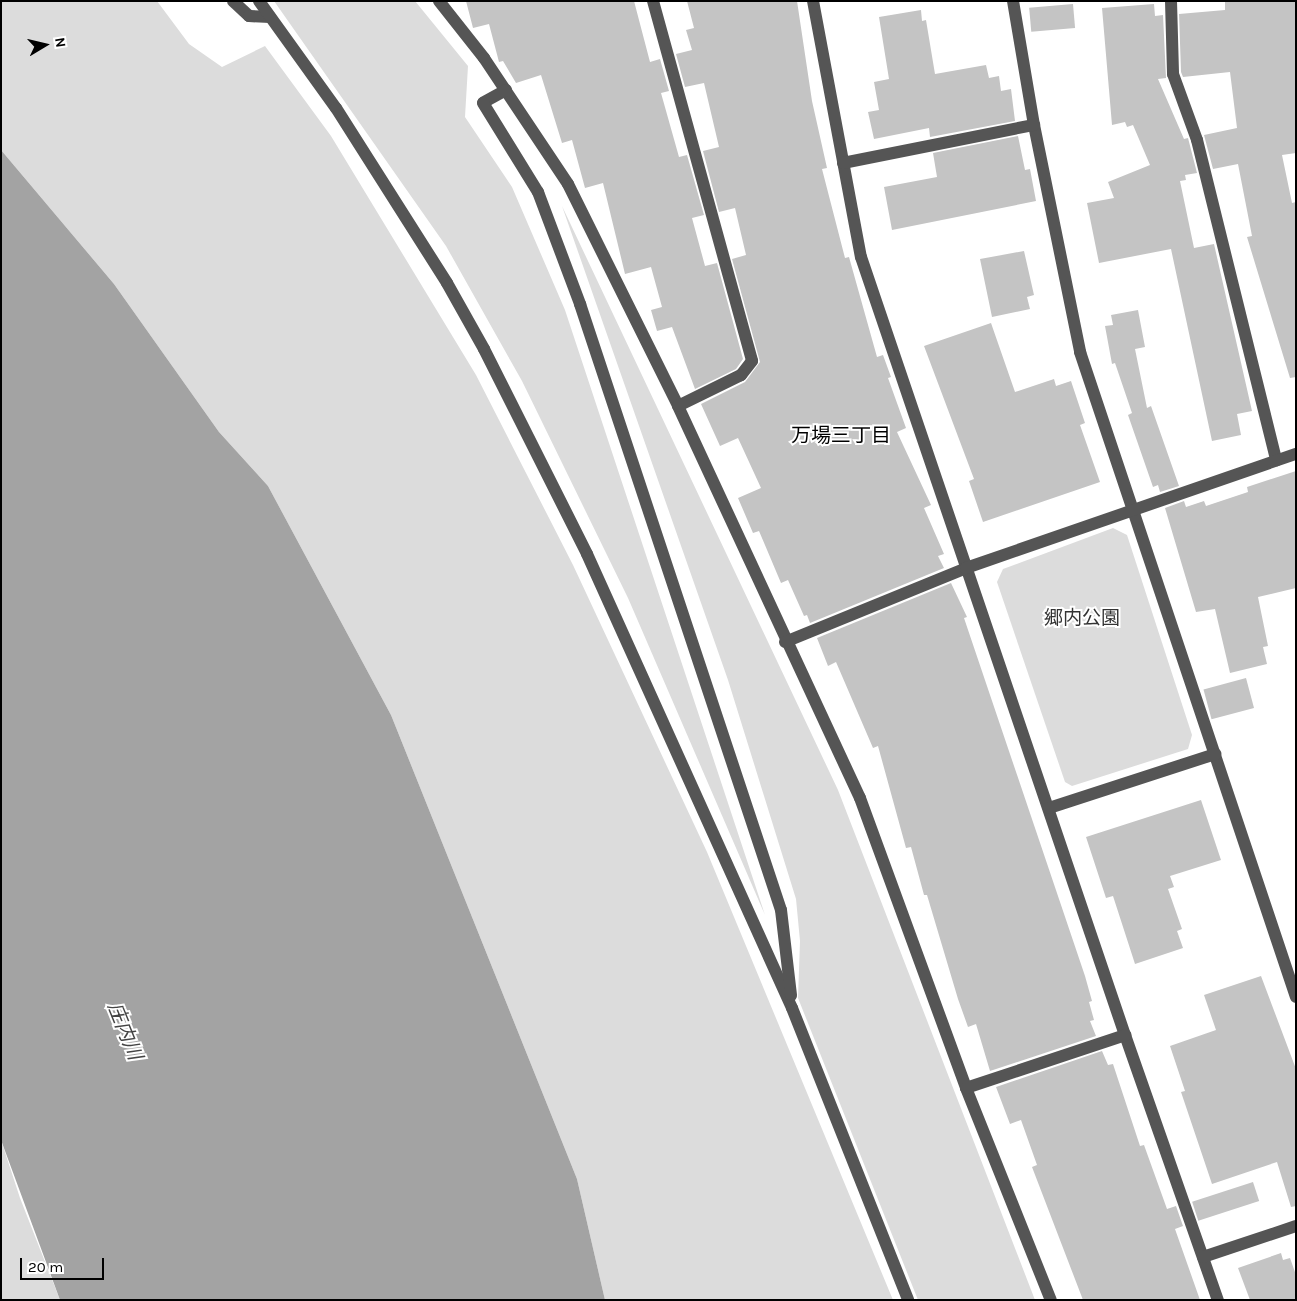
<!DOCTYPE html>
<meta charset="utf-8">
<style>
body{margin:0}
#map{position:relative;width:1297px;height:1301px;overflow:hidden;background:#fff;font-family:Karla,"Noto Sans JP",sans-serif}
div>[style]{position:absolute}
.green>*{inset:0;background:#dcdcdc}
.water>*{inset:0;background:#a3a3a3}
.building>*{inset:0;background:#c4c4c4;transform-origin:0 0}
.minor>*{height:12px;margin:-6px;padding:0 6px;transform-origin:6px;border-radius:6px;background:#555}
span{translate:-50% -50%;white-space:nowrap;text-align:center;line-height:1.15;-webkit-text-stroke:4px #fff;paint-order:stroke}
.park-label{font-size:19px;color:#333}
.neighbourhood-label{font-size:20px;color:#000}
.water-label{font-size:20px;color:#444;font-style:italic}
.frame{position:absolute;inset:0;border:2px solid #000;pointer-events:none}
.north{position:absolute;left:20px;top:20px;width:50px;height:50px;-webkit-text-stroke:4px #fff;paint-order:stroke;rotate:81deg;font-size:14px;font-weight:700;line-height:20px;text-align:center;color:#000}
.north::after{content:'';display:block;margin:auto;width:18px;height:22px;background:#000;clip-path:polygon(50% 0,100% 100%,50% 72%,0 100%)}
.scale{position:absolute;left:20px;top:1258px;width:84px;height:22px;box-sizing:border-box;border:2px solid #000;border-top:0;padding-left:6px;font-size:15px;line-height:18px;white-space:nowrap;color:#000;-webkit-text-stroke:4px #fff;paint-order:stroke}
</style>
<div id="map">
<div class="green">
<div style="clip-path:polygon(1px 1px,157px 1px,189px 44px,222px 67px,265px 46px,331px 136px,476px 375px,573px 565px,707px 852px,893px 1300px,605px 1300px,577px 1179px,391px 715px,268px 486px,219px 432px,114px 284px,1px 150px)"></div>
<div style="clip-path:polygon(274px 1px,415px 1px,468px 66px,465px 117px,512px 187px,565px 310px,765px 915px,628px 598px,522px 381px,446px 246px)"></div>
<div style="clip-path:polygon(562px 206px,838px 790px,1035px 1300px,918px 1300px,798px 998px,800px 941px,796px 899px,728px 680px)"></div>
<div style="clip-path:polygon(1113px 528px,1127px 535px,1192px 735px,1188px 749px,1072px 786px,1065px 782px,997px 582px,1003px 569px)"></div>
<div style="clip-path:polygon(1px 1140px,20px 1198px,60px 1300px,1px 1300px)"></div>
</div>
<div class="water">
<div style="clip-path:polygon(1px 150px,114px 284px,219px 432px,268px 486px,391px 715px,577px 1179px,605px 1300px,60px 1300px,1px 1140px)"></div>
</div>
<div class="building">
<div style="clip-path:polygon(466px 1px,634px 1px,650px 62px,660px 59px,669px 91px,661px 93px,679px 157px,687px 155px,704px 215px,692px 218px,705px 266px,717px 263px,743px 359px,736px 369px,695px 389px,672px 327px,657px 331px,651px 310px,662px 307px,651px 267px,625px 274px,603px 183px,585px 188px,572px 140px,562px 143px,541px 75px,516px 83px,503px 61px,499px 62px,489px 24px,473px 28px)"></div>
<div style="clip-path:polygon(687px 1px,797px 1px,812px 101px,827px 168px,822px 169px,845px 258px,849px 257px,877px 357px,883px 355px,891px 377px,888px 378px,906px 428px,897px 432px,931px 505px,924px 508px,944px 554px,938px 556px,944px 568px,810px 623px,807px 615px,804px 616px,788px 580px,781px 583px,759px 531px,753px 533px,738px 498px,761px 488px,738px 438px,720px 446px,701px 404px,745px 382px,760px 362px,732px 259px,746px 255px,735px 208px,719px 212px,703px 151px,719px 147px,704px 83px,685px 87px,676px 54px,692px 50px,686px 30px,694px 28px)"></div>
<div style="clip-path:polygon(1225px 1px,1296px 1px,1296px 153px,1282px 155px,1292px 203px,1296px 202px,1296px 377px,1290px 378px,1247px 237px,1252px 236px,1238px 164px,1213px 169px,1204px 135px,1237px 128px,1230px 72px,1183px 77px,1181px 72px,1179px 14px,1225px 10px)"></div>
<div style="left:1073px;top:4px;width:24px;height:44px;rotate:85deg"></div>
<div style="clip-path:polygon(1154px 4px,1155px 16px,1163px 15px,1166px 78px,1158px 79px,1184px 139px,1188px 138px,1197px 173px,1185px 175px,1186px 180px,1180px 181px,1194px 248px,1214px 244px,1252px 411px,1237px 414px,1241px 435px,1212px 441px,1171px 249px,1099px 263px,1087px 203px,1114px 198px,1108px 182px,1150px 165px,1133px 125px,1127px 127px,1125px 122px,1112px 125px,1102px 8px)"></div>
<div style="clip-path:polygon(921px 10px,922px 21px,926px 20px,935px 74px,986px 65px,989px 78px,999px 76px,1001px 91px,1011px 89px,1015px 121px,930px 137px,929px 128px,874px 139px,868px 112px,879px 110px,874px 82px,889px 79px,879px 17px)"></div>
<div style="clip-path:polygon(1018px 136px,1025px 170px,1030px 169px,1036px 201px,892px 230px,884px 187px,937px 177px,933px 153px)"></div>
<div style="clip-path:polygon(1024px 251px,1034px 295px,1027px 297px,1030px 309px,992px 317px,980px 259px)"></div>
<div style="clip-path:polygon(1138px 310px,1145px 347px,1135px 349px,1147px 408px,1151px 406px,1179px 486px,1160px 492px,1158px 485px,1153px 487px,1128px 415px,1132px 413px,1115px 363px,1112px 364px,1105px 326px,1113px 325px,1111px 315px)"></div>
<div style="clip-path:polygon(991px 323px,1015px 392px,1054px 379px,1056px 386px,1071px 381px,1085px 423px,1080px 425px,1100px 482px,983px 522px,969px 481px,974px 479px,924px 346px)"></div>
<div style="clip-path:polygon(1296px 471px,1296px 588px,1258px 597px,1268px 646px,1263px 647px,1267px 664px,1230px 673px,1215px 609px,1196px 612px,1165px 508px,1184px 501px,1186px 507px,1204px 501px,1206px 506px,1248px 492px,1247px 487px)"></div>
<div style="clip-path:polygon(951px 583px,967px 617px,964px 618px,1085px 976px,1092px 1001px,1089px 1002px,1094px 1020px,1090px 1021px,1096px 1036px,990px 1071px,976px 1024px,968px 1027px,958px 999px,927px 895px,924px 895px,911px 847px,906px 848px,878px 746px,873px 748px,836px 662px,828px 666px,817px 638px)"></div>
<div style="left:1246px;top:678px;width:31px;height:44px;rotate:75deg"></div>
<div style="clip-path:polygon(1201px 800px,1221px 860px,1170px 876px,1174px 887px,1168px 889px,1182px 929px,1177px 931px,1183px 948px,1135px 964px,1113px 896px,1106px 898px,1086px 837px)"></div>
<div style="clip-path:polygon(1261px 976px,1296px 1069px,1296px 1206px,1291px 1207px,1277px 1162px,1212px 1184px,1181px 1092px,1185px 1091px,1170px 1046px,1216px 1030px,1204px 995px)"></div>
<div style="clip-path:polygon(1102px 1051px,1108px 1065px,1113px 1064px,1140px 1146px,1144px 1145px,1167px 1209px,1176px 1206px,1183px 1226px,1175px 1229px,1200px 1300px,1083px 1300px,1032px 1167px,1037px 1165px,1021px 1120px,1010px 1124px,996px 1087px)"></div>
<div style="left:1253px;top:1182px;width:20px;height:64px;rotate:72deg"></div>
<div style="clip-path:polygon(1281px 1253px,1283px 1260px,1290px 1258px,1296px 1275px,1296px 1300px,1250px 1300px,1238px 1268px)"></div>
</div>
<div class="minor">
<div style="left:233px;top:1px;width:22px;rotate:43deg"></div>
<div style="left:249px;top:16px;width:21px;rotate:3deg"></div>
<div style="left:259px;top:1px;width:132px;rotate:54.3deg"></div>
<div style="left:336px;top:108px;width:207px;rotate:57.6deg"></div>
<div style="left:447px;top:283px;width:76px;rotate:60.7deg"></div>
<div style="left:484px;top:349px;width:229px;rotate:63.3deg"></div>
<div style="left:587px;top:554px;width:498px;rotate:65.7deg"></div>
<div style="left:792px;top:1008px;width:314px;rotate:68.3deg"></div>
<div style="left:439px;top:1px;width:73px;rotate:51.7deg"></div>
<div style="left:484px;top:58px;width:151px;rotate:56.3deg"></div>
<div style="left:568px;top:184px;width:248px;rotate:63.6deg"></div>
<div style="left:678px;top:406px;width:432px;rotate:65.1deg"></div>
<div style="left:860px;top:798px;width:309px;rotate:69.9deg"></div>
<div style="left:966px;top:1088px;width:228px;rotate:68.2deg"></div>
<div style="left:653px;top:1px;width:373px;rotate:74.6deg"></div>
<div style="left:752px;top:361px;width:18px;rotate:128deg"></div>
<div style="left:741px;top:375px;width:70px;rotate:153.8deg"></div>
<div style="left:813px;top:1px;width:260px;rotate:79.4deg"></div>
<div style="left:861px;top:257px;width:822px;rotate:71.26deg"></div>
<div style="left:1125px;top:1035px;width:281px;rotate:70.7deg"></div>
<div style="left:1013px;top:1px;width:126px;rotate:80.4deg"></div>
<div style="left:1034px;top:125px;width:232px;rotate:78.5deg"></div>
<div style="left:1080px;top:352px;width:680px;rotate:71.49deg"></div>
<div style="left:1171px;top:1px;width:73px;rotate:88.4deg"></div>
<div style="left:1173px;top:74px;width:70px;rotate:70deg"></div>
<div style="left:1197px;top:140px;width:330px;rotate:76.1deg"></div>
<div style="left:506px;top:90px;width:26px;rotate:151deg"></div>
<div style="left:483px;top:103px;width:105px;rotate:58.3deg"></div>
<div style="left:538px;top:192px;width:120px;rotate:69.4deg"></div>
<div style="left:580px;top:304px;width:638px;rotate:71.65deg"></div>
<div style="left:781px;top:910px;width:86px;rotate:83.3deg"></div>
<div style="left:843px;top:163px;width:195px;rotate:-11.3deg"></div>
<div style="left:785px;top:642px;width:196px;rotate:-22.2deg"></div>
<div style="left:966px;top:568px;width:349px;rotate:-19.1deg"></div>
<div style="left:1049px;top:808px;width:175px;rotate:-18deg"></div>
<div style="left:966px;top:1088px;width:168px;rotate:-18.4deg"></div>
<div style="left:1203px;top:1257px;width:98px;rotate:-18.4deg"></div>
</div>
<div class="park-label">
<span style="left:1082px;top:619px">郷内公園</span>
</div>
<div class="neighbourhood-label">
<span style="left:841px;top:435px">万場三丁目</span>
</div>
<div class="water-label">
<span style="left:125px;top:1031px;rotate:68deg">庄内川</span>
</div>
<div class="frame"></div>
<div class="north">N</div>
<div class="scale">20 m</div>
</div>
